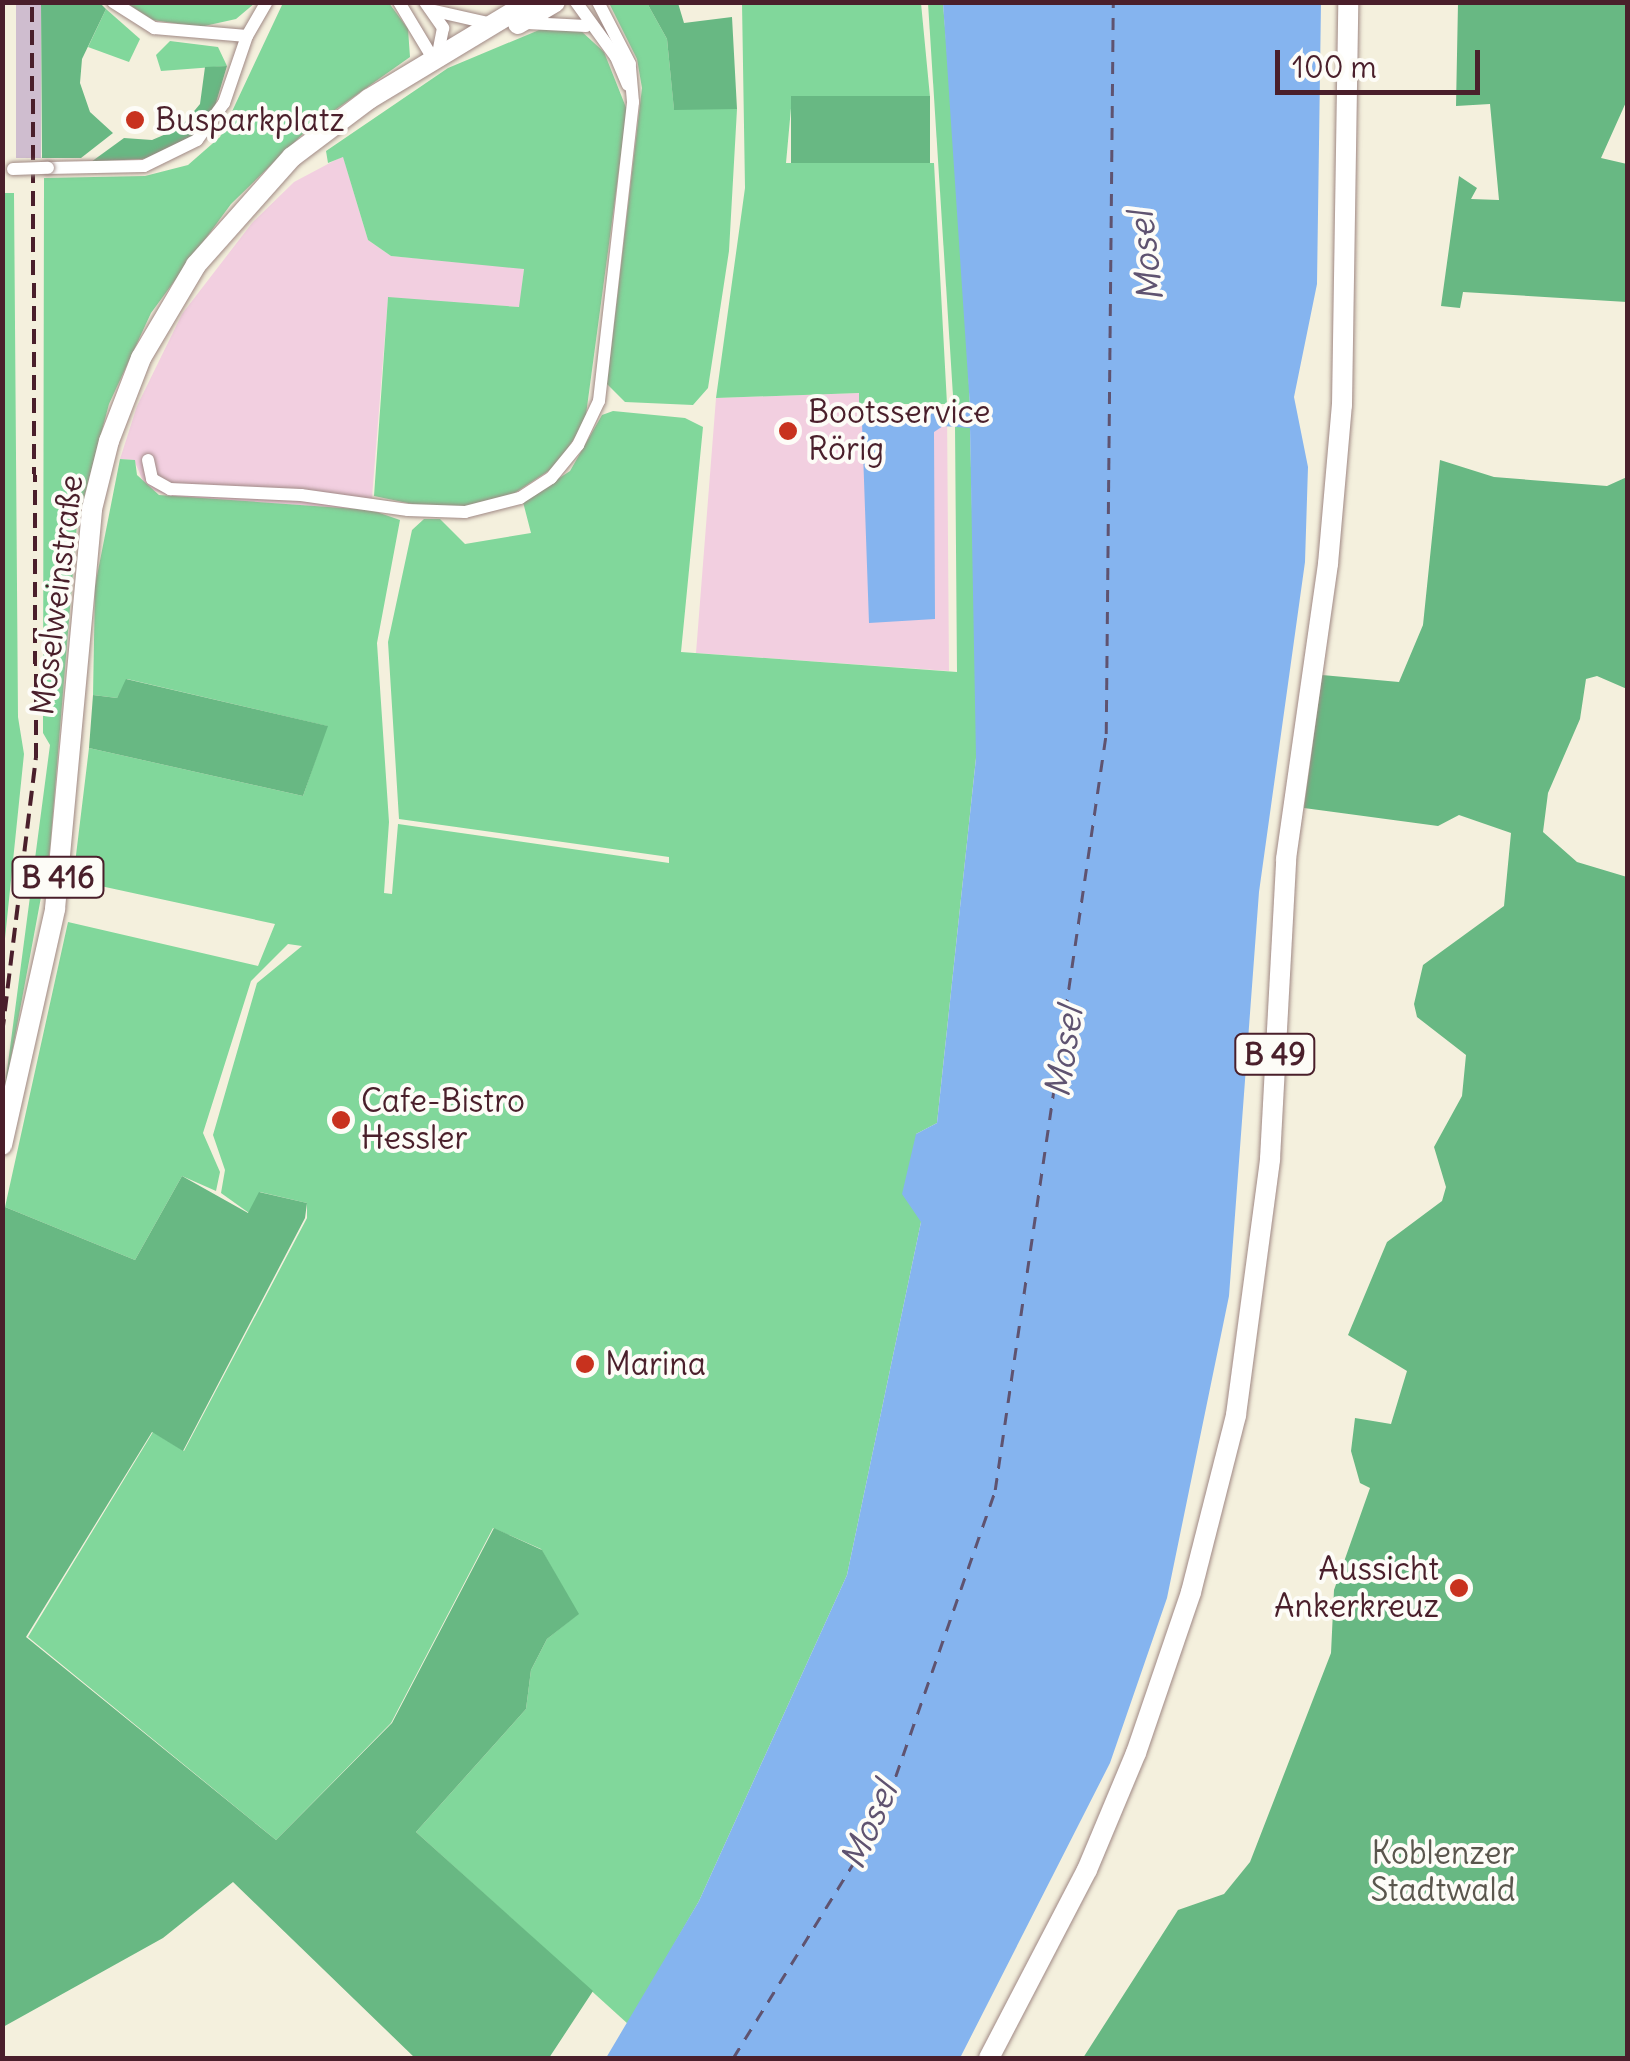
<!DOCTYPE html>
<meta charset="utf-8">
<style>
body{margin:0}
#map{position:relative;width:1630px;height:2061px;overflow:hidden;background:#f4f0dd;font-family:Delius,sans-serif}
div>[style]{position:absolute}
.built>*{inset:0;background:#f2cfe0}
.industrial>*{inset:0;background:#cfbdcf;transform-origin:0 0}
.green>*{inset:0;background:#81d79b}
.forest>*{inset:0;background:#68b883;transform-origin:0 0}
.water>*{inset:0;background:#85b4ef}
.ferry>*{height:2.5px;margin-top:-1.25px;transform-origin:0;background:repeating-linear-gradient(90deg,#5f5370 0 12px,transparent 0 22px)}
.roads{filter:drop-shadow(0 0 2px #9f8884) drop-shadow(0 0 2px #9f8884)}
.street>*{height:12px;margin:-6px;padding:0 6px;transform-origin:6px;border-radius:6px;background:#fff}
.primary>*{height:20px;margin:-10px;padding:0 10px;transform-origin:10px;border-radius:10px;background:#fff}
.rail>*{height:4px;margin-top:-2px;transform-origin:0;background:repeating-linear-gradient(90deg,#4a1f2b 0 15px,transparent 0 23px)}
.bridges{filter:drop-shadow(0 0 2px #9f8884) drop-shadow(0 0 2px #9f8884)}
.street-bridge>*{height:12px;margin:-6px;padding:0 6px;transform-origin:6px;border-radius:6px;background:#fff}
.dots>*{width:28px;height:28px;translate:-50% -50%;box-sizing:border-box;border:5px solid #fdfcf7;border-radius:50%}
span{translate:-50% -50%;white-space:nowrap;text-align:center;line-height:1.15;-webkit-text-stroke:8px #fdfcf7;paint-order:stroke}
.shield-label span{padding:2px 8px;background:#fdfcf7;border:2px solid;border-radius:8px;-webkit-text-stroke-width:0}
.shield-label{font-size:30px;color:#4a1f2b;font-weight:700}
.poi-label{font-size:32px;color:#4a1f2b}
.left{translate:0 -50%;text-align:left}
.right{translate:-100% -50%;text-align:right}
.street-label{font-size:32px;color:#4a1f2b}
.park-label{font-size:32px;color:#5a564d}
.water-label{font-size:35px;color:#5f5370;font-style:italic}
.frame{position:absolute;inset:0;border:5px solid #4a1f2b;pointer-events:none}
.scale{position:absolute;left:1275px;top:50px;width:205px;height:45px;box-sizing:border-box;border:5px solid #4a1f2b;border-top:0;padding-left:12px;font-size:30px;line-height:35px;white-space:nowrap;color:#4a1f2b;-webkit-text-stroke:8px #fdfcf7;paint-order:stroke}
</style>
<div id="map">
<div class="built">
<div style="clip-path:polygon(343px 156px,368px 240px,391px 256px,524px 268px,520px 307px,388px 298px,371px 510px,174px 497px,146px 488px,134px 460px,120px 459px,137px 406px,182px 314px,252px 223px,294px 182px)"></div>
<div style="clip-path:polygon(860px 393px,859px 408px,947px 408px,949px 671px,696px 653px,716px 398px)"></div>
</div>
<div class="industrial">
<div style="left:16px;top:3px;width:25px;height:155px"></div>
</div>
<div class="green">
<div style="clip-path:polygon(126px 3px,255px 3px,236px 19px,200px 27px,153px 20px)"></div>
<div style="clip-path:polygon(389px 3px,408px 29px,410px 57px,308px 129px,231px 204px,151px 313px,109px 404px,77px 524px,50px 849px,3px 1101px,50px 745px,43px 733px,44px 178px,145px 176px,188px 165px,220px 137px,282px 5px)"></div>
<div style="clip-path:polygon(609px 3px,647px 3px,667px 39px,674px 109px,737px 109px,729px 251px,708px 388px,693px 405px,625px 402px,607px 384px,642px 88px,637px 59px)"></div>
<div style="clip-path:polygon(742px 3px,921px 3px,930px 97px,792px 97px,786px 163px,934px 163px,947px 404px,859px 404px,859px 393px,716px 398px,745px 188px)"></div>
<div style="clip-path:polygon(928px 3px,943px 3px,963px 249px,970px 408px,954px 411px)"></div>
<div style="clip-path:polygon(106px 9px,140px 39px,129px 62px,88px 47px)"></div>
<div style="clip-path:polygon(551px 25px,580px 30px,604px 52px,627px 110px,585px 422px,556px 466px,513px 494px,473px 506px,427px 507px,374px 496px,388px 297px,519px 307px,524px 269px,391px 256px,368px 240px,343px 157px,328px 163px,326px 151px,448px 68px)"></div>
<div style="clip-path:polygon(170px 41px,218px 47px,227px 66px,161px 71px,156px 55px)"></div>
<div style="clip-path:polygon(4px 193px,14px 193px,18px 717px,24px 754px,3px 958px)"></div>
<div style="clip-path:polygon(613px 411px,685px 418px,703px 427px,681px 652px,957px 672px,955px 426px,970px 427px,976px 675px,976px 758px,937px 1123px,916px 1134px,921px 1222px,847px 1575px,699px 1901px,628px 2024px,416px 1832px,526px 1709px,531px 1670px,547px 1639px,578px 1614px,541px 1549px,493px 1528px,391px 1723px,276px 1840px,28px 1637px,153px 1432px,184px 1451px,307px 1218px,307px 1203px,260px 1192px,249px 1213px,221px 1193px,225px 1170px,213px 1135px,257px 983px,302px 946px,288px 944px,251px 981px,203px 1133px,220px 1172px,216px 1191px,182px 1176px,135px 1260px,5px 1207px,68px 922px,258px 966px,275px 924px,73px 880px,89px 748px,303px 796px,327px 726px,127px 679px,117px 698px,93px 695px,95px 586px,120px 459px,135px 460px,137px 475px,159px 495px,371px 510px,400px 520px,377px 643px,389px 822px,384px 893px,392px 894px,398px 824px,669px 863px,669px 857px,399px 819px,388px 642px,412px 530px,424px 519px,440px 519px,465px 544px,531px 533px,523px 502px,570px 471px,602px 415px)"></div>
</div>
<div class="forest">
<div style="clip-path:polygon(41px 3px,100px 3px,106px 9px,82px 59px,80px 83px,90px 112px,113px 133px,81px 158px,42px 158px)"></div>
<div style="clip-path:polygon(647px 3px,678px 3px,684px 23px,732px 17px,737px 109px,674px 110px,667px 39px)"></div>
<div style="clip-path:polygon(1458px 3px,1627px 3px,1627px 100px,1601px 158px,1627px 164px,1627px 302px,1463px 292px,1460px 308px,1441px 306px,1459px 176px,1477px 188px,1471px 199px,1499px 200px,1490px 104px,1456px 106px)"></div>
<div style="clip-path:polygon(227px 66px,215px 106px,192px 137px,156px 158px,91px 162px,124px 138px,152px 140px,180px 128px,200px 104px,205px 67px)"></div>
<div style="left:791px;top:96px;width:139px;height:67px"></div>
<div style="clip-path:polygon(1440px 460px,1494px 477px,1607px 486px,1627px 477px,1627px 689px,1597px 676px,1586px 679px,1580px 719px,1548px 793px,1543px 832px,1577px 862px,1627px 877px,1627px 2058px,1083px 2058px,1178px 1910px,1224px 1894px,1250px 1862px,1331px 1653px,1334px 1590px,1370px 1488px,1360px 1483px,1351px 1451px,1355px 1418px,1391px 1424px,1407px 1371px,1348px 1335px,1387px 1242px,1442px 1201px,1446px 1187px,1434px 1147px,1462px 1096px,1466px 1055px,1417px 1017px,1414px 1004px,1423px 965px,1504px 906px,1511px 833px,1459px 815px,1438px 826px,1304px 808px,1322px 675px,1399px 682px,1423px 625px)"></div>
<div style="clip-path:polygon(126px 679px,328px 726px,303px 796px,89px 748px,93px 695px,117px 698px)"></div>
<div style="clip-path:polygon(182px 1176px,248px 1213px,259px 1192px,307px 1203px,305px 1218px,183px 1451px,152px 1432px,26px 1637px,276px 1840px,392px 1723px,494px 1528px,542px 1550px,579px 1614px,547px 1639px,531px 1670px,526px 1709px,416px 1832px,593px 1991px,549px 2058px,415px 2058px,233px 1882px,163px 1938px,3px 2027px,3px 1214px,5px 1207px,135px 1260px)"></div>
</div>
<div class="water">
<div style="clip-path:polygon(943px 3px,1321px 3px,1317px 284px,1294px 397px,1308px 467px,1305px 562px,1259px 892px,1229px 1296px,1167px 1598px,1110px 1763px,960px 2058px,606px 2058px,699px 1901px,847px 1575px,921px 1222px,902px 1194px,916px 1134px,937px 1123px,976px 758px,970px 428px,943px 426px,934px 432px,935px 619px,869px 623px,862px 423px,970px 407px)"></div>
</div>
<div class="ferry">
<div style="left:733px;top:2058px;width:282px;rotate:-58.3deg"></div>
<div style="left:881px;top:1818px;width:347px;rotate:-70.8deg"></div>
<div style="left:995px;top:1490px;width:764px;rotate:-81.65deg"></div>
<div style="left:1106px;top:734px;width:732px;rotate:-89.45deg"></div>
</div>
<div class="roads">
<div class="street">
<div style="left:113px;top:2px;width:49px;rotate:32.4deg"></div>
<div style="left:154px;top:28px;width:93px;rotate:4.9deg"></div>
<div style="left:399px;top:2px;width:70px;rotate:59deg"></div>
<div style="left:425px;top:2px;width:32px;rotate:55deg"></div>
<div style="left:443px;top:28px;width:31px;rotate:101deg"></div>
<div style="left:576px;top:2px;width:68px;rotate:54deg"></div>
<div style="left:616px;top:57px;width:30px;rotate:67deg"></div>
<div style="left:435px;top:11px;width:58px;rotate:12.8deg"></div>
<div style="left:527px;top:23px;width:59px;rotate:2.9deg"></div>
<div style="left:48px;top:168px;width:96px;rotate:-1.2deg"></div>
<div style="left:144px;top:166px;width:59px;rotate:-26.1deg"></div>
<div style="left:197px;top:140px;width:46px;rotate:-53.9deg"></div>
<div style="left:224px;top:103px;width:71px;rotate:-71.1deg"></div>
<div style="left:247px;top:36px;width:39px;rotate:-60deg"></div>
<div style="left:148px;top:460px;width:19px;rotate:78deg"></div>
<div style="left:152px;top:479px;width:21px;rotate:29deg"></div>
<div style="left:170px;top:489px;width:131px;rotate:2.6deg"></div>
<div style="left:301px;top:495px;width:108px;rotate:8deg"></div>
<div style="left:408px;top:510px;width:57px;rotate:2deg"></div>
<div style="left:465px;top:512px;width:57px;rotate:-14.3deg"></div>
<div style="left:520px;top:498px;width:37px;rotate:-33deg"></div>
<div style="left:551px;top:478px;width:43px;rotate:-50.7deg"></div>
<div style="left:578px;top:445px;width:49px;rotate:-64.5deg"></div>
<div style="left:599px;top:401px;width:301px;rotate:-83.5deg"></div>
<div style="left:633px;top:102px;width:38px;rotate:-95deg"></div>
<div style="left:630px;top:64px;width:70px;rotate:-117.3deg"></div>
</div>
<div class="primary">
<div style="left:518px;top:24px;width:43px;rotate:-30.7deg"></div>
<div style="left:2px;top:1145px;width:242px;rotate:-77.3deg"></div>
<div style="left:55px;top:909px;width:402px;rotate:-84.7deg"></div>
<div style="left:92px;top:509px;width:70px;rotate:-76deg"></div>
<div style="left:109px;top:441px;width:89px;rotate:-68.9deg"></div>
<div style="left:141px;top:358px;width:108px;rotate:-59.4deg"></div>
<div style="left:196px;top:265px;width:144px;rotate:-48.4deg"></div>
<div style="left:292px;top:157px;width:96px;rotate:-37deg"></div>
<div style="left:369px;top:99px;width:188px;rotate:-31.1deg"></div>
<div style="left:989px;top:2058px;width:212px;rotate:-62.5deg"></div>
<div style="left:1087px;top:1870px;width:127px;rotate:-67.3deg"></div>
<div style="left:1136px;top:1753px;width:170px;rotate:-71.1deg"></div>
<div style="left:1191px;top:1592px;width:183px;rotate:-75.7deg"></div>
<div style="left:1236px;top:1415px;width:258px;rotate:-82.4deg"></div>
<div style="left:1270px;top:1159px;width:300px;rotate:-86.9deg"></div>
<div style="left:1286px;top:859px;width:298px;rotate:-81.9deg"></div>
<div style="left:1328px;top:564px;width:160px;rotate:-85deg"></div>
<div style="left:1342px;top:405px;width:403px;rotate:-89.1deg"></div>
</div>
</div>
<div class="rail">
<div style="left:2px;top:1034px;width:278px;rotate:-83deg"></div>
<div style="left:36px;top:758px;width:756px;rotate:-90.3deg"></div>
</div>
<div class="bridges">
<div class="street-bridge">
<div style="left:13px;top:169px;width:35px;rotate:-2deg"></div>
</div>
</div>
<div class="dots">
<div style="left:135px;top:120px;background:#c8321e"></div>
<div style="left:788px;top:431px;background:#c8321e"></div>
<div style="left:341px;top:1120px;background:#c8321e"></div>
<div style="left:585px;top:1364px;background:#c8321e"></div>
<div style="left:1459px;top:1588px;background:#c8321e"></div>
</div>
<div class="shield-label">
<span style="left:58px;top:877px">B 416</span>
<span style="left:1275px;top:1054px">B 49</span>
</div>
<div class="poi-label">
<span class="left" style="left:155px;top:120px">Busparkplatz</span>
<span class="left" style="left:808px;top:431px">Bootsservice<br>Rörig</span>
<span class="left" style="left:361px;top:1120px">Cafe-Bistro<br>Hessler</span>
<span class="left" style="left:605px;top:1364px">Marina</span>
<span class="right" style="left:1439px;top:1588px">Aussicht<br>Ankerkreuz</span>
</div>
<div class="street-label">
<span style="left:57px;top:595px;rotate:-83deg">Moselweinstraße</span>
</div>
<div class="park-label">
<span style="left:1443px;top:1872px">Koblenzer<br>Stadtwald</span>
</div>
<div class="water-label">
<span style="left:1145px;top:257px;rotate:-97deg">Mosel</span>
<span style="left:1063px;top:1052px;rotate:-81deg">Mosel</span>
<span style="left:868px;top:1825px;rotate:-66deg">Mosel</span>
</div>
<div class="frame"></div>
<div class="scale">100 m</div>
</div>
